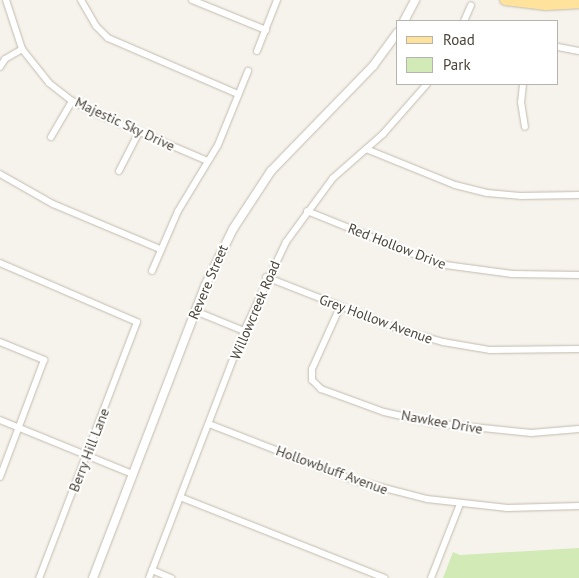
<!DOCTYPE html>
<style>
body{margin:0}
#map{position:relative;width:579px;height:578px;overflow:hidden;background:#f6f3ec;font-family:"PT Sans",sans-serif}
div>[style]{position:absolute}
.green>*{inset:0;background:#d2eab5}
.roads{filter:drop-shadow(0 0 1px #c2bbae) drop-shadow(0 0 1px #c2bbae)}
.minor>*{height:6px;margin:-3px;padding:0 3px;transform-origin:3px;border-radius:3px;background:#fff}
.tertiary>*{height:8px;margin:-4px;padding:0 4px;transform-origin:4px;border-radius:4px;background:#fff}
.primary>*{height:10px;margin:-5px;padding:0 5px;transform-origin:5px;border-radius:5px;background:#ffe39c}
span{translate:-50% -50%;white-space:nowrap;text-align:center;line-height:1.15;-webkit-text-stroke:4px #fff;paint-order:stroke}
.street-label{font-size:14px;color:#4b4439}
.legend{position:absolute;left:396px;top:20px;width:162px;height:65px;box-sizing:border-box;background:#fff;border:1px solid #b7b4b0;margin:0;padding:6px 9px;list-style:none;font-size:15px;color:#4b4439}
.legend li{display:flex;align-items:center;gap:10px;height:25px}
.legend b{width:25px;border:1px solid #b7b4b0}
</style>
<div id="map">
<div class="green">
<div style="clip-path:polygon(579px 548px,579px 578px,443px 578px,453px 552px,460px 555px)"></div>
</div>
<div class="roads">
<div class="minor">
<div style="left:6px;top:0;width:52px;rotate:71.9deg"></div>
<div style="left:22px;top:49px;width:43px;rotate:51.5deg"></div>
<div style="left:49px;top:83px;width:29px;rotate:38deg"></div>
<div style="left:72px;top:101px;width:31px;rotate:27deg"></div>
<div style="left:100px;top:115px;width:117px;rotate:23.1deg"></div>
<div style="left:81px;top:0;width:30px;rotate:60deg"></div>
<div style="left:96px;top:26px;width:17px;rotate:45deg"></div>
<div style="left:108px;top:38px;width:142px;rotate:23.3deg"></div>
<div style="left:192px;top:0;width:80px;rotate:22.1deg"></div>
<div style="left:464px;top:21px;width:17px;rotate:-66deg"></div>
<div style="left:558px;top:47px;width:21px;rotate:11deg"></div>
<div style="left:257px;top:51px;width:55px;rotate:-68.6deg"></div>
<div style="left:0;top:67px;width:9px;rotate:-58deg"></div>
<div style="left:5px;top:59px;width:20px;rotate:-30deg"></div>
<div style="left:523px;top:84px;width:18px;rotate:96deg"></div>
<div style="left:521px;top:102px;width:25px;rotate:81deg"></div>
<div style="left:51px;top:137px;width:42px;rotate:-59.7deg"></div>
<div style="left:366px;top:149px;width:96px;rotate:22deg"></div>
<div style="left:455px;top:185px;width:33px;rotate:14deg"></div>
<div style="left:487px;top:193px;width:33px;rotate:5deg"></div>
<div style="left:520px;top:196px;width:59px;rotate:-1deg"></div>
<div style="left:119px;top:171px;width:44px;rotate:-62.9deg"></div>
<div style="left:0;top:174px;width:61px;rotate:29.5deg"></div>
<div style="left:53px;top:204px;width:116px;rotate:22.8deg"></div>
<div style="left:307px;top:211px;width:141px;rotate:22deg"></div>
<div style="left:438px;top:264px;width:75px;rotate:7.7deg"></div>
<div style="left:512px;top:274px;width:67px;rotate:0.9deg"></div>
<div style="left:0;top:263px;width:149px;rotate:23.3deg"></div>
<div style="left:137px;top:322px;width:274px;rotate:110.9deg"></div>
<div style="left:152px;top:271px;width:65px;rotate:-66.6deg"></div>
<div style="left:178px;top:211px;width:77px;rotate:-58.8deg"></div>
<div style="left:218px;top:145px;width:80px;rotate:-67.9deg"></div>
<div style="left:266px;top:277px;width:148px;rotate:21.4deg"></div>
<div style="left:404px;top:331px;width:41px;rotate:15.8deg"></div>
<div style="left:443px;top:342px;width:48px;rotate:9.7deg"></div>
<div style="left:490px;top:350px;width:89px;rotate:-0.6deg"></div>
<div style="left:340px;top:307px;width:68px;rotate:114.3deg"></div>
<div style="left:312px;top:369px;width:11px;rotate:90deg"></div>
<div style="left:312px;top:380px;width:13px;rotate:45deg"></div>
<div style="left:321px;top:389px;width:67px;rotate:20.1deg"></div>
<div style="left:384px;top:412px;width:50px;rotate:12.7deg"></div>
<div style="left:433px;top:423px;width:99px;rotate:5.8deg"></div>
<div style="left:531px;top:433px;width:48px;rotate:-4.8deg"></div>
<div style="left:195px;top:311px;width:53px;rotate:22.2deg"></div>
<div style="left:0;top:342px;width:48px;rotate:22.2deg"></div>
<div style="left:44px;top:360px;width:125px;rotate:110.6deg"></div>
<div style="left:0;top:420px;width:143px;rotate:22.2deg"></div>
<div style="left:209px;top:424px;width:155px;rotate:21.3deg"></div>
<div style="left:353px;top:480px;width:76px;rotate:14.4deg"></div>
<div style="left:427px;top:499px;width:81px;rotate:6.4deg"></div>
<div style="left:507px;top:508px;width:72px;rotate:-1.6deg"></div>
<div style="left:180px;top:497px;width:220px;rotate:21.6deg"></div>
<div style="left:152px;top:570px;width:21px;rotate:23deg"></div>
<div style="left:149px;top:578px;width:265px;rotate:-69deg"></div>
<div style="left:244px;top:331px;width:98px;rotate:-64.7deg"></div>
<div style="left:286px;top:242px;width:79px;rotate:-53.7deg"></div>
<div style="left:333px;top:178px;width:67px;rotate:-41.3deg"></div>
<div style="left:383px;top:134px;width:67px;rotate:-48.7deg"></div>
<div style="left:431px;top:578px;width:79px;rotate:-68.6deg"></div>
</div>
<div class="tertiary">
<div style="left:404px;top:21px;width:24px;rotate:-62deg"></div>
<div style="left:93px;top:578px;width:313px;rotate:-69deg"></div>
<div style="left:205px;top:286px;width:64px;rotate:-63.8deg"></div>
<div style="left:233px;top:229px;width:69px;rotate:-56.8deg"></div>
<div style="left:271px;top:171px;width:146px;rotate:-45.8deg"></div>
<div style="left:373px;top:66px;width:42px;rotate:-53.7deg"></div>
</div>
<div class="primary">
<div style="left:505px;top:0;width:41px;rotate:7deg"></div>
<div style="left:546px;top:5px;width:33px;rotate:-3deg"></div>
</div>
</div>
<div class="street-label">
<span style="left:125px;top:124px;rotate:25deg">Majestic Sky Drive</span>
<span style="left:397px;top:246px;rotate:21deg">Red Hollow Drive</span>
<span style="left:208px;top:282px;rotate:-67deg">Revere Street</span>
<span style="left:255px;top:310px;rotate:-67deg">Willowcreek Road</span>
<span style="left:376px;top:319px;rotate:20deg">Grey Hollow Avenue</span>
<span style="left:442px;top:422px;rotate:10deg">Nawkee Drive</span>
<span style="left:89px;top:450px;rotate:-69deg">Berry Hill Lane</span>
<span style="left:332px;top:470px;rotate:20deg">Hollowbluff Avenue</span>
</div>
<ul class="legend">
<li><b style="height:6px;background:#ffe39c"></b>Road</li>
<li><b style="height:14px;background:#d2eab5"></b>Park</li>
</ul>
</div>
